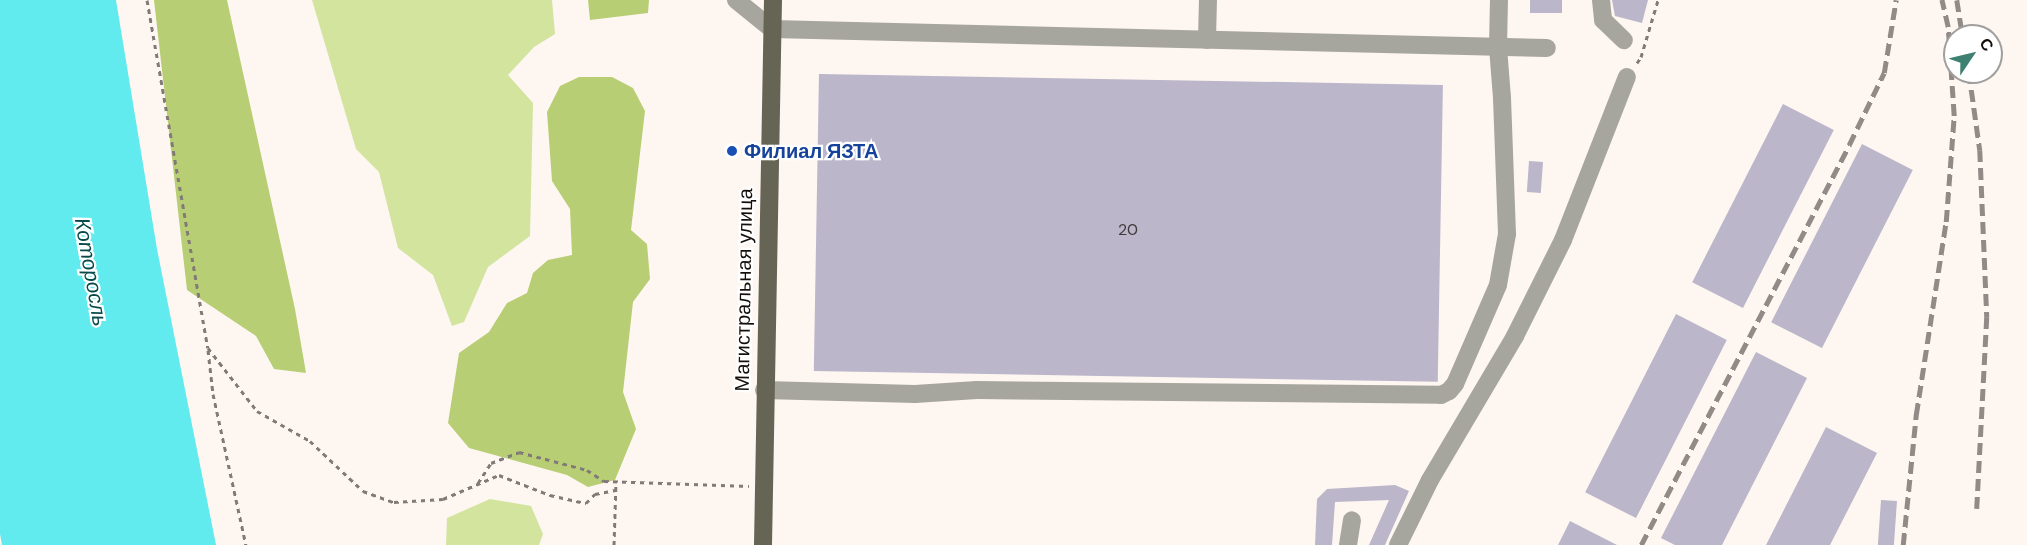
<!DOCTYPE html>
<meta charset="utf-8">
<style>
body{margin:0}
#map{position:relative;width:2027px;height:545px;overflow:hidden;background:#fef6f1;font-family:"DM Sans",sans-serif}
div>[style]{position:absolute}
.green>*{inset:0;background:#d2e49d}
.forest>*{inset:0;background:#b8ce74}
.water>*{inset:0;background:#62ebee}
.building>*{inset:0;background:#bbb6c9;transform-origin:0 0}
.path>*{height:3px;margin-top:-1.5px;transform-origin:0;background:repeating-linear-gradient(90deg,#817a76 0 4.5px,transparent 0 9px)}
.minor>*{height:18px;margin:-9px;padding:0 9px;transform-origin:9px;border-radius:9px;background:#a7a69e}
.major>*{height:18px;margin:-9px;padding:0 9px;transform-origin:9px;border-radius:9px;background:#656455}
.rail>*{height:4.5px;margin-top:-2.25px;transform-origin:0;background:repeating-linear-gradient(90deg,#918a86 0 12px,transparent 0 18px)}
.dots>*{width:16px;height:16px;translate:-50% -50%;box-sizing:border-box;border:3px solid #fff;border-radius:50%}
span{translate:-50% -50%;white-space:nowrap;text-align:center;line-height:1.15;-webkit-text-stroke:4.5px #fff;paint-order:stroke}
.number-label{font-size:16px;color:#3e393a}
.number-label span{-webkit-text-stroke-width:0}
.transit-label{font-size:20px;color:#164399;font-weight:700}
.left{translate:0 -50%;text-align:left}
.street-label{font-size:20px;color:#150f0b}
.water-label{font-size:21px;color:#08494a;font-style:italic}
.north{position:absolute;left:1943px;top:24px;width:60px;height:60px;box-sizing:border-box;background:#fff;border:2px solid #a19f9d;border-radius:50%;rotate:55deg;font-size:16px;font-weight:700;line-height:24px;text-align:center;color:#150f0b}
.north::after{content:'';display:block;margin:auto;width:21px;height:27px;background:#3e8071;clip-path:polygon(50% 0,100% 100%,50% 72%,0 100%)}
</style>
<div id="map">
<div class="green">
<div style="clip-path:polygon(312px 0,552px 0,555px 34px,534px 47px,508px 75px,533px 103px,530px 236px,488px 267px,464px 322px,452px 326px,433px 275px,398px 248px,379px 172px,356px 149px)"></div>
<div style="clip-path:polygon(490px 499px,531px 506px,543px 534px,539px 545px,446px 545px,447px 518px)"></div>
</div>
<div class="forest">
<div style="clip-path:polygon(154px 0,227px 0,295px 309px,306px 373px,274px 369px,256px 336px,187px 290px)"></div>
<div style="clip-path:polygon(588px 0,649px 0,648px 13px,590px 20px)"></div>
<div style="clip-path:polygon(579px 77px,612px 77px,633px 88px,645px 111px,631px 230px,647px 244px,650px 279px,633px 302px,623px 392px,636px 429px,615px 480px,588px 487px,567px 475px,469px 448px,448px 423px,459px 353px,489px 332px,507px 303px,527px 293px,533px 273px,548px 260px,572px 255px,570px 209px,552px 181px,547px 112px,560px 86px)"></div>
</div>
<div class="water">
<div style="clip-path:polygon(0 0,116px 0,157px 249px,216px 545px,2px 545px,0 534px)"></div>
</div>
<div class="building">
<div style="left:1530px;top:0;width:32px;height:13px"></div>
<div style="clip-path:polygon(1612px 0,1648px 0,1642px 23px,1615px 16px)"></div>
<div style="left:819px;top:74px;width:624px;height:297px;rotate:1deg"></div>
<div style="left:1783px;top:104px;width:57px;height:200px;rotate:27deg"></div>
<div style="left:1862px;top:144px;width:57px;height:200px;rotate:27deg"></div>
<div style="left:1529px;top:161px;width:14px;height:31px;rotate:4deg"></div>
<div style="left:1676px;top:314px;width:57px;height:200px;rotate:27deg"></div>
<div style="clip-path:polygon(1756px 352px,1807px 378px,1722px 545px,1675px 545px,1661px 538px)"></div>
<div style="clip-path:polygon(1826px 427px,1877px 453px,1830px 545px,1766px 545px)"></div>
<div style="clip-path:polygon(1395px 485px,1409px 491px,1385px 545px,1369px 545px,1389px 500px,1335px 502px,1332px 545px,1315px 545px,1317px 499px,1327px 489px)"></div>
<div style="left:1881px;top:500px;width:16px;height:45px;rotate:4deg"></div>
<div style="clip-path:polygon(1570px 521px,1617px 545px,1558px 545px)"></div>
</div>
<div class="path">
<div style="left:147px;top:0;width:353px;rotate:80.1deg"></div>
<div style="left:208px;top:348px;width:80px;rotate:52.1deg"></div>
<div style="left:257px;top:411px;width:61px;rotate:29.5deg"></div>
<div style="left:310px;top:441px;width:73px;rotate:43.3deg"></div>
<div style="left:363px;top:491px;width:33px;rotate:20deg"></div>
<div style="left:394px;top:502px;width:49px;rotate:-3.5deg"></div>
<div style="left:443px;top:499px;width:61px;rotate:-23.2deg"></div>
<div style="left:499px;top:475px;width:55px;rotate:21.4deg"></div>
<div style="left:550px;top:495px;width:37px;rotate:13deg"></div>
<div style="left:586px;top:503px;width:13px;rotate:-45deg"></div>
<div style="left:595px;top:494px;width:21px;rotate:-11deg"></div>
<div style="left:1637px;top:63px;width:7px;rotate:-56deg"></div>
<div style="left:1641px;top:57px;width:59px;rotate:-73.4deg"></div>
<div style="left:208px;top:350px;width:44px;rotate:83.5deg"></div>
<div style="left:213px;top:394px;width:155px;rotate:77.7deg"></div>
<div style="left:478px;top:483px;width:24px;rotate:-57deg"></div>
<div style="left:491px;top:463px;width:30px;rotate:-21deg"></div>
<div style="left:519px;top:452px;width:70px;rotate:14.8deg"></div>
<div style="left:587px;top:470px;width:20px;rotate:33deg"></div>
<div style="left:604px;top:481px;width:145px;rotate:2deg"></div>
<div style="left:614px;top:545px;width:64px;rotate:-88.2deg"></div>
</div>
<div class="minor">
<div style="left:736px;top:0;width:46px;rotate:38.9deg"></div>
<div style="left:772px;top:29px;width:775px;rotate:1.4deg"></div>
<div style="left:1601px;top:0;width:20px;rotate:84deg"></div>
<div style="left:1603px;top:20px;width:29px;rotate:44deg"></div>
<div style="left:1207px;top:40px;width:40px;rotate:-88.6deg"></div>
<div style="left:764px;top:390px;width:151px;rotate:1.5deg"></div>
<div style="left:915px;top:394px;width:62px;rotate:-3.7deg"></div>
<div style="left:977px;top:390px;width:464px;rotate:0.6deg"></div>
<div style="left:1441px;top:395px;width:9px;rotate:-27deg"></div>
<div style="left:1449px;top:391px;width:9px;rotate:-49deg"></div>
<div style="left:1455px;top:384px;width:108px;rotate:-66.5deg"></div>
<div style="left:1498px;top:285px;width:52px;rotate:-80deg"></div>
<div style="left:1507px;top:234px;width:136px;rotate:-92.1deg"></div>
<div style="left:1502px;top:98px;width:51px;rotate:-94.5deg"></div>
<div style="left:1498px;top:47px;width:47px;rotate:-88.8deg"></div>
<div style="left:1348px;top:545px;width:25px;rotate:-81deg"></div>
<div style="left:1398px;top:545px;width:72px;rotate:-63.8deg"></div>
<div style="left:1430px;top:480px;width:167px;rotate:-59.4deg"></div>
<div style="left:1515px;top:336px;width:107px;rotate:-63.4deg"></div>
<div style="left:1563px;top:240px;width:175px;rotate:-68.6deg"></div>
</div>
<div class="major">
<div style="left:763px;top:545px;width:545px;rotate:-88.95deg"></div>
</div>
<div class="rail">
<div style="left:1957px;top:0;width:36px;rotate:81deg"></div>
<div style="left:1969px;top:72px;width:79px;rotate:82deg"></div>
<div style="left:1980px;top:150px;width:167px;rotate:87.6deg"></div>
<div style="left:1987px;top:317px;width:192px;rotate:93deg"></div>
<div style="left:1641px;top:545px;width:451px;rotate:-62.5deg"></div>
<div style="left:1849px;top:145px;width:80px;rotate:-64.1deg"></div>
<div style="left:1884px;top:73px;width:74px;rotate:-80.7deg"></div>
<div style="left:1903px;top:545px;width:131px;rotate:-84.3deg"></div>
<div style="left:1916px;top:415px;width:195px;rotate:-81.2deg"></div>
<div style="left:1946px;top:222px;width:106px;rotate:-85.7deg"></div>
<div style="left:1954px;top:116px;width:89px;rotate:-93.9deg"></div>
<div style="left:1948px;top:27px;width:28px;rotate:-103deg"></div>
</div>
<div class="dots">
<div style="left:732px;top:151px;background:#1a4fb4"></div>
</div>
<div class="number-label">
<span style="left:1128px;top:230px">20</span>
</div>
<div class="transit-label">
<span class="left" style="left:744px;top:151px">Филиал ЯЗТА</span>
</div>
<div class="street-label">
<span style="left:744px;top:290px;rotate:-89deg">Магистральная улица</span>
</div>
<div class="water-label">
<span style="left:91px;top:272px;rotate:80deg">Которосль</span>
</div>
<div class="north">С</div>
</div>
